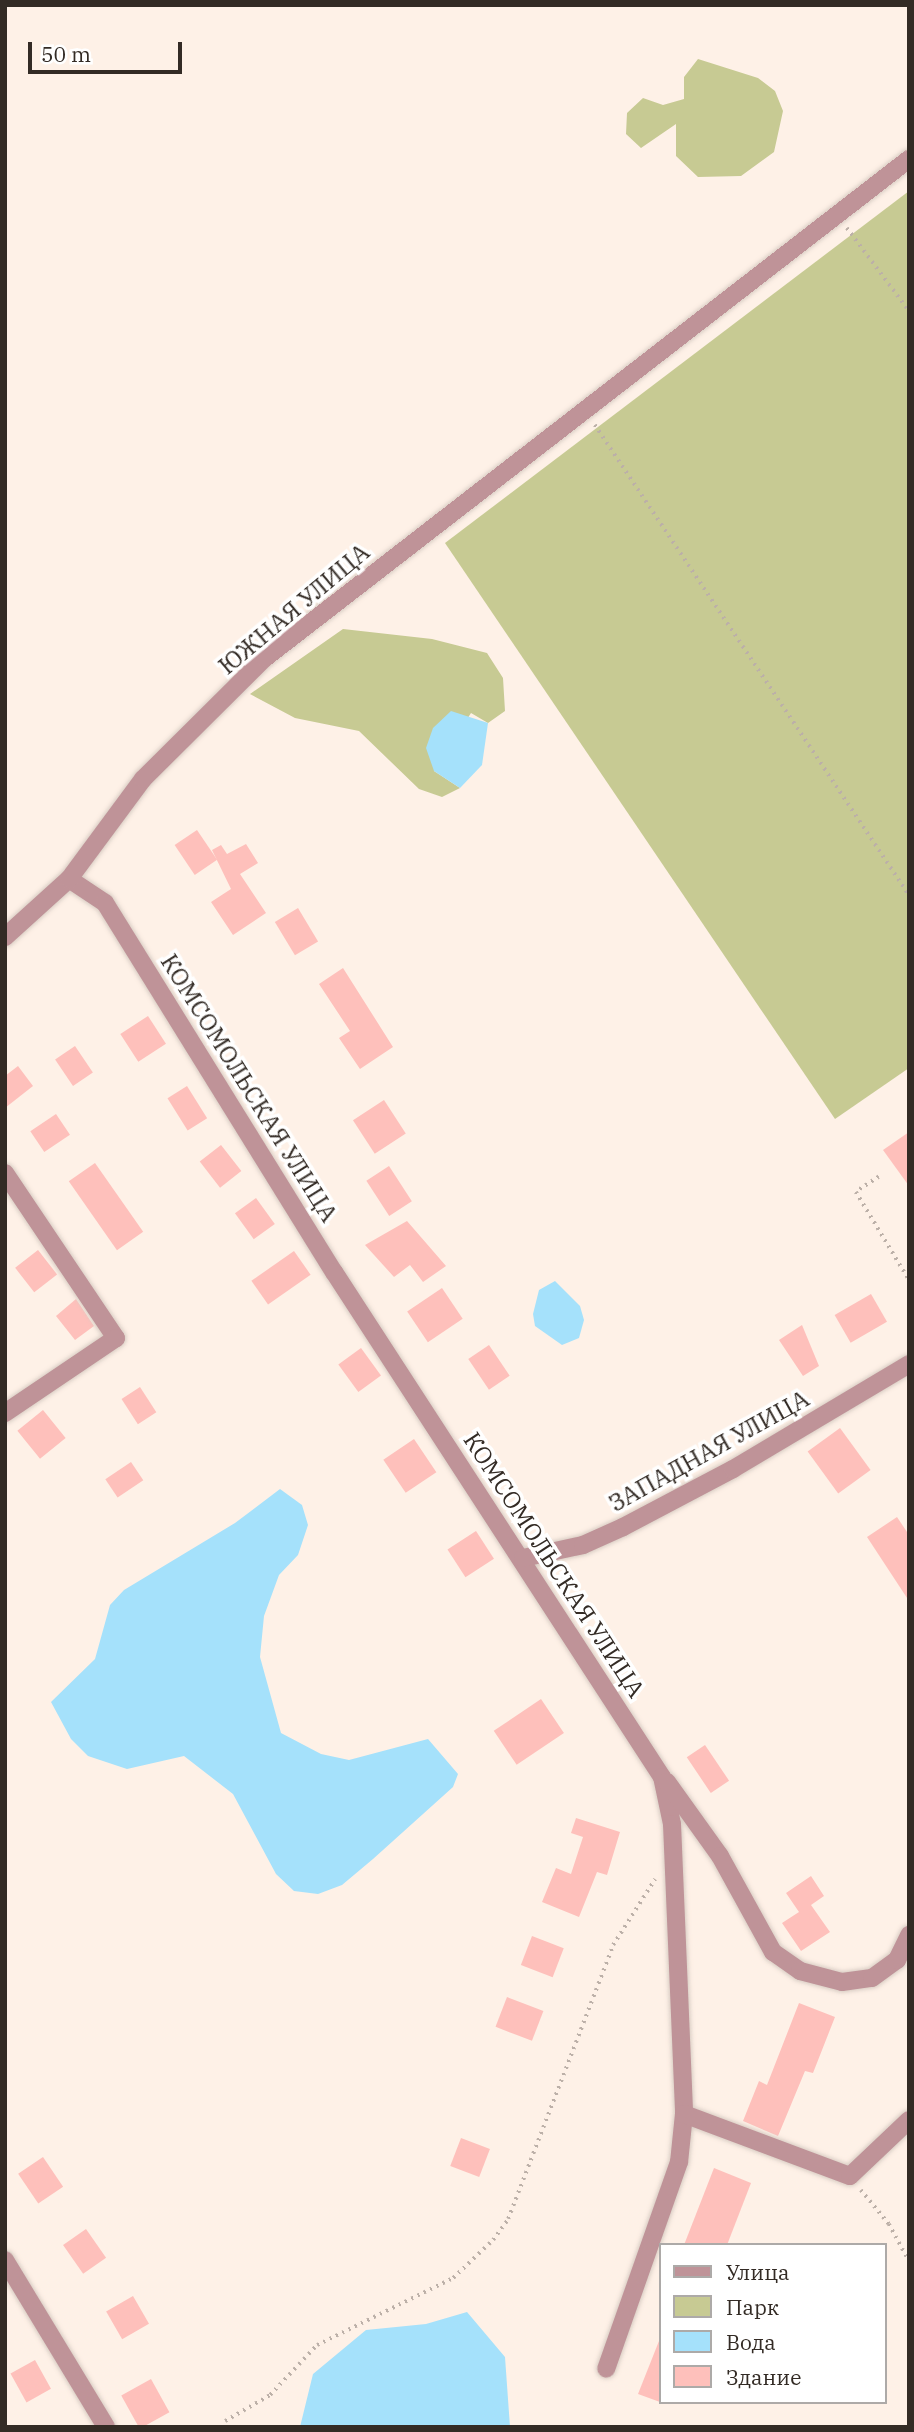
<!DOCTYPE html>
<meta charset="utf-8">
<style>
body{margin:0}
#map{position:relative;width:914px;height:2432px;overflow:hidden;background:#fef1e7;font-family:"IBM Plex Serif",serif}
div>[style]{position:absolute}
.green>*{inset:0;background:#c7ca93}
.water>*{inset:0;background:#a5e1fb}
.building>*{inset:0;background:#fec0bb;transform-origin:0 0}
.path>*{height:3.5px;margin-top:-1.75px;transform-origin:0;background:repeating-linear-gradient(90deg,#bcb0a8 0 2px,transparent 0 7px)}
.roads{filter:drop-shadow(0 0 2px #d9cdc4) drop-shadow(0 0 2px #d9cdc4)}
.minor>*{height:18px;margin:-9px;padding:0 9px;transform-origin:9px;border-radius:9px;background:#bf9398}
span{translate:-50% -50%;white-space:nowrap;text-align:center;line-height:1.15;-webkit-text-stroke:7px #fff;paint-order:stroke}
.street-label{font-size:24px;color:#332b25}
.frame{position:absolute;inset:0;border:7px solid #332b25;pointer-events:none}
.legend{position:absolute;left:659px;top:2243px;width:228px;height:161px;box-sizing:border-box;background:#fff;border:2px solid #adaaa8;margin:0;padding:9px 12px;list-style:none;font-size:21px;color:#332b25}
.legend li{display:flex;align-items:center;gap:14px;height:35px}
.legend b{width:35px;border:2px solid #adaaa8}
.scale{position:absolute;left:28px;top:42px;width:154px;height:32px;box-sizing:border-box;border:4px solid #332b25;border-top:0;padding-left:9px;font-size:21px;line-height:24px;white-space:nowrap;color:#332b25;-webkit-text-stroke:5px #fff;paint-order:stroke}
</style>
<div id="map">
<div class="green">
<div style="clip-path:polygon(698px 59px,758px 78px,775px 91px,783px 111px,774px 152px,741px 176px,698px 177px,676px 156px,676px 124px,641px 148px,626px 134px,627px 113px,643px 98px,663px 105px,684px 99px,684px 77px)"></div>
<div style="clip-path:polygon(909px 191px,909px 1068px,835px 1119px,445px 543px)"></div>
<div style="clip-path:polygon(343px 629px,432px 639px,487px 653px,503px 678px,505px 711px,488px 723px,471px 713px,434px 771px,460px 788px,442px 797px,419px 789px,359px 731px,295px 718px,250px 694px)"></div>
</div>
<div class="water">
<div style="clip-path:polygon(451px 711px,488px 723px,482px 765px,460px 788px,434px 771px,426px 748px,433px 728px)"></div>
<div style="clip-path:polygon(555px 1281px,580px 1306px,584px 1320px,579px 1338px,562px 1345px,535px 1326px,533px 1314px,539px 1290px)"></div>
<div style="clip-path:polygon(280px 1489px,302px 1505px,308px 1525px,298px 1555px,279px 1575px,264px 1616px,260px 1657px,281px 1733px,321px 1754px,349px 1760px,428px 1739px,458px 1774px,453px 1787px,373px 1859px,342px 1885px,318px 1894px,294px 1891px,276px 1874px,233px 1794px,184px 1756px,127px 1769px,88px 1756px,71px 1739px,51px 1702px,95px 1659px,110px 1605px,124px 1590px,235px 1523px)"></div>
<div style="clip-path:polygon(467px 2312px,505px 2357px,510px 2427px,300px 2427px,313px 2374px,366px 2330px,426px 2324px)"></div>
</div>
<div class="building">
<div style="left:197px;top:830px;width:36px;height:27px;rotate:56deg"></div>
<div style="clip-path:polygon(246px 844px,258px 863px,240px 874px,266px 913px,233px 935px,211px 902px,231px 889px,212px 850px,221px 845px,227px 854px)"></div>
<div style="left:298px;top:908px;width:39px;height:27px;rotate:59deg"></div>
<div style="clip-path:polygon(343px 968px,393px 1047px,360px 1069px,339px 1038px,350px 1031px,319px 984px)"></div>
<div style="left:148px;top:1016px;width:33px;height:33px;rotate:57deg"></div>
<div style="left:75px;top:1046px;width:32px;height:24px;rotate:56deg"></div>
<div style="clip-path:polygon(18px 1066px,33px 1086px,5px 1108px,5px 1076px)"></div>
<div style="left:187px;top:1086px;width:38px;height:23px;rotate:58deg"></div>
<div style="left:384px;top:1100px;width:40px;height:37px;rotate:57deg"></div>
<div style="left:56px;top:1114px;width:25px;height:31px;rotate:56deg"></div>
<div style="clip-path:polygon(909px 1132px,909px 1186px,883px 1150px)"></div>
<div style="left:221px;top:1145px;width:33px;height:27px;rotate:52deg"></div>
<div style="left:95px;top:1163px;width:84px;height:32px;rotate:55deg"></div>
<div style="left:389px;top:1166px;width:42px;height:27px;rotate:57deg"></div>
<div style="left:256px;top:1198px;width:32px;height:26px;rotate:54deg"></div>
<div style="clip-path:polygon(407px 1221px,446px 1266px,423px 1282px,410px 1265px,394px 1277px,365px 1245px)"></div>
<div style="left:38px;top:1250px;width:31px;height:29px;rotate:52deg"></div>
<div style="left:294px;top:1251px;width:29px;height:52px;rotate:55deg"></div>
<div style="left:442px;top:1288px;width:37px;height:42px;rotate:56deg"></div>
<div style="left:871px;top:1294px;width:32px;height:42px;rotate:60deg"></div>
<div style="clip-path:polygon(76px 1299px,94px 1326px,75px 1340px,56px 1316px)"></div>
<div style="clip-path:polygon(802px 1325px,819px 1366px,803px 1376px,779px 1340px)"></div>
<div style="left:489px;top:1345px;width:37px;height:25px;rotate:56deg"></div>
<div style="left:361px;top:1348px;width:34px;height:28px;rotate:54deg"></div>
<div style="left:140px;top:1387px;width:30px;height:22px;rotate:57deg"></div>
<div style="left:43px;top:1410px;width:36px;height:33px;rotate:51deg"></div>
<div style="left:840px;top:1428px;width:52px;height:40px;rotate:54deg"></div>
<div style="left:414px;top:1439px;width:40px;height:37px;rotate:56deg"></div>
<div style="left:131px;top:1462px;width:22px;height:31px;rotate:56deg"></div>
<div style="clip-path:polygon(897px 1517px,909px 1535px,909px 1601px,867px 1537px)"></div>
<div style="left:476px;top:1531px;width:33px;height:34px;rotate:57deg"></div>
<div style="left:541px;top:1699px;width:41px;height:57px;rotate:56deg"></div>
<div style="left:705px;top:1745px;width:43px;height:22px;rotate:56deg"></div>
<div style="clip-path:polygon(576px 1818px,620px 1832px,607px 1875px,597px 1872px,579px 1917px,542px 1902px,556px 1868px,571px 1874px,583px 1837px,571px 1833px)"></div>
<div style="clip-path:polygon(811px 1876px,824px 1896px,811px 1905px,830px 1932px,801px 1951px,782px 1923px,799px 1912px,786px 1893px)"></div>
<div style="left:532px;top:1936px;width:34px;height:31px;rotate:21deg"></div>
<div style="left:507px;top:1997px;width:39px;height:32px;rotate:21deg"></div>
<div style="clip-path:polygon(799px 2003px,835px 2017px,813px 2073px,805px 2071px,778px 2136px,743px 2121px,759px 2081px,767px 2085px)"></div>
<div style="left:461px;top:2138px;width:31px;height:30px;rotate:21deg"></div>
<div style="left:43px;top:2157px;width:36px;height:30px;rotate:56deg"></div>
<div style="clip-path:polygon(714px 2168px,751px 2183px,727px 2245px,684px 2245px)"></div>
<div style="left:86px;top:2229px;width:35px;height:28px;rotate:55deg"></div>
<div style="left:133px;top:2296px;width:32px;height:31px;rotate:60deg"></div>
<div style="clip-path:polygon(659px 2341px,660px 2341px,660px 2402px,638px 2394px)"></div>
<div style="left:35px;top:2360px;width:33px;height:28px;rotate:61deg"></div>
<div style="left:151px;top:2379px;width:38px;height:34px;rotate:61deg"></div>
</div>
<div class="path">
<div style="left:847px;top:228px;width:104px;rotate:53.2deg"></div>
<div style="left:595px;top:425px;width:565px;rotate:56.25deg"></div>
<div style="left:879px;top:1177px;width:27px;rotate:147deg"></div>
<div style="left:856px;top:1192px;width:103px;rotate:58.9deg"></div>
<div style="left:861px;top:2190px;width:44px;rotate:50.5deg"></div>
<div style="left:889px;top:2224px;width:42px;rotate:61.6deg"></div>
<div style="left:225px;top:2421px;width:52px;rotate:-30deg"></div>
<div style="left:270px;top:2395px;width:69px;rotate:-46.8deg"></div>
<div style="left:317px;top:2345px;width:152px;rotate:-26.2deg"></div>
<div style="left:453px;top:2278px;width:55px;rotate:-43.5deg"></div>
<div style="left:493px;top:2240px;width:26px;rotate:-54deg"></div>
<div style="left:508px;top:2219px;width:293px;rotate:-69deg"></div>
<div style="left:613px;top:1945px;width:78px;rotate:-57.5deg"></div>
</div>
<div class="roads">
<div class="minor">
<div style="left:69px;top:879px;width:43px;rotate:33.7deg"></div>
<div style="left:105px;top:903px;width:434px;rotate:58.2deg"></div>
<div style="left:334px;top:1272px;width:602px;rotate:57deg"></div>
<div style="left:662px;top:1777px;width:48px;rotate:78deg"></div>
<div style="left:672px;top:1824px;width:290px;rotate:87.6deg"></div>
<div style="left:684px;top:2114px;width:48px;rotate:95.9deg"></div>
<div style="left:679px;top:2162px;width:219px;rotate:109.4deg"></div>
<div style="left:5px;top:937px;width:86px;rotate:-42.2deg"></div>
<div style="left:69px;top:879px;width:124px;rotate:-53.5deg"></div>
<div style="left:143px;top:779px;width:172px;rotate:-44.8deg"></div>
<div style="left:265px;top:658px;width:815px;rotate:-37.77deg"></div>
<div style="left:5px;top:1173px;width:199px;rotate:56.1deg"></div>
<div style="left:116px;top:1338px;width:134px;rotate:146deg"></div>
<div style="left:523px;top:1558px;width:61px;rotate:-12.2deg"></div>
<div style="left:583px;top:1545px;width:44px;rotate:-24.2deg"></div>
<div style="left:623px;top:1527px;width:124px;rotate:-27.8deg"></div>
<div style="left:733px;top:1469px;width:205px;rotate:-30.8deg"></div>
<div style="left:667px;top:1782px;width:91px;rotate:54.4deg"></div>
<div style="left:720px;top:1856px;width:110px;rotate:61.1deg"></div>
<div style="left:773px;top:1952px;width:33px;rotate:35deg"></div>
<div style="left:800px;top:1971px;width:43px;rotate:14.7deg"></div>
<div style="left:842px;top:1982px;width:30px;rotate:-8deg"></div>
<div style="left:872px;top:1978px;width:31px;rotate:-36deg"></div>
<div style="left:897px;top:1960px;width:28px;rotate:-64deg"></div>
<div style="left:684px;top:2114px;width:177px;rotate:20.5deg"></div>
<div style="left:850px;top:2176px;width:81px;rotate:-43.5deg"></div>
<div style="left:5px;top:2260px;width:195px;rotate:58.8deg"></div>
</div>
</div>
<div class="street-label">
<span style="left:294px;top:609px;rotate:-40deg">ЮЖНАЯ УЛИЦА</span>
<span style="left:249px;top:1088px;rotate:58deg">КОМСОМОЛЬСКАЯ УЛИЦА</span>
<span style="left:709px;top:1451px;rotate:-29deg">ЗАПАДНАЯ УЛИЦА</span>
<span style="left:554px;top:1565px;rotate:57deg">КОМСОМОЛЬСКАЯ УЛИЦА</span>
</div>
<div class="frame"></div>
<ul class="legend">
<li><b style="height:9px;background:#bf9398"></b>Улица</li>
<li><b style="height:19px;background:#c7ca93"></b>Парк</li>
<li><b style="height:19px;background:#a5e1fb"></b>Вода</li>
<li><b style="height:19px;background:#fec0bb"></b>Здание</li>
</ul>
<div class="scale">50 m</div>
</div>
